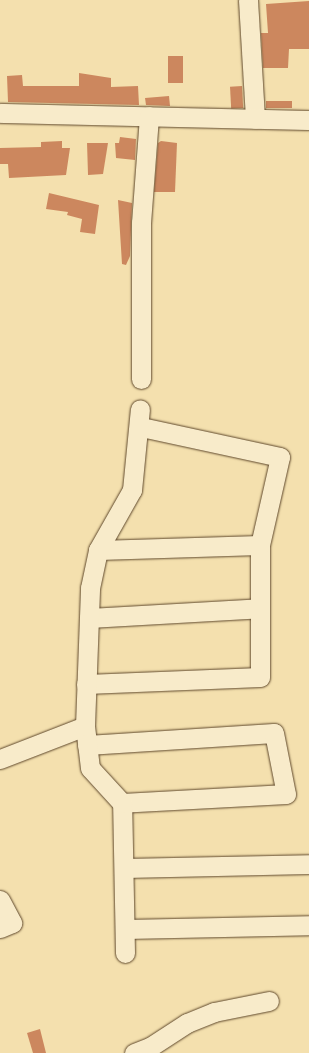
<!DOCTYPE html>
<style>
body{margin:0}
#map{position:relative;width:309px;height:1053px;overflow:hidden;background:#f4e0ae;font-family:"IM FELL Great Primer",serif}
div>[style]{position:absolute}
.building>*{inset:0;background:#cc875e;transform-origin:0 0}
.roads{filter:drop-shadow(0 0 1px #5f482c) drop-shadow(0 0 1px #5f482c)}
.minor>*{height:19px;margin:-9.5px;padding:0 9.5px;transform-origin:9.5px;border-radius:9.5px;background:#f8ebca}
span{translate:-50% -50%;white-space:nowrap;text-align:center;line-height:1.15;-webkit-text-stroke:3px #f8ebca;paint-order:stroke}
</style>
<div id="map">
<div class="building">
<div style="clip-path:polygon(309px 1px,309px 49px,289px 49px,288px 68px,263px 68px,261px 33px,268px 33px,266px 4px)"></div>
<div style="left:168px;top:56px;width:15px;height:27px"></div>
<div style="clip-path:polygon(79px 73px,111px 78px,111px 87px,138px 86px,139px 105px,8px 102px,7px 76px,22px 75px,23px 86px,79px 86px)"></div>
<div style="left:242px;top:86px;width:22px;height:12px;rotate:87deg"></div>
<div style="clip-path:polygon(169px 96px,170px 106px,146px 105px,145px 98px)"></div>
<div style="left:266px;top:101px;width:26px;height:7px"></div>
<div style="clip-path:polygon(120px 137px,136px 139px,135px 160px,116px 158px,115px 143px,119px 143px)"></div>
<div style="clip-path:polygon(62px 141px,62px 148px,70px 148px,66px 175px,9px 178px,8px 164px,0 164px,0 148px,41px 147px,41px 142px)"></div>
<div style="clip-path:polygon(161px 141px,177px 143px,175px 192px,154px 192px,158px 143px)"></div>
<div style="clip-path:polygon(87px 143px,108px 143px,103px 174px,88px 175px)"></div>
<div style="clip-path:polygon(49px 193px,99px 205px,95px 234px,80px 232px,82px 219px,67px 215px,68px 212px,46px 209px)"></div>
<div style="clip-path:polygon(118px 200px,132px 203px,130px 256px,126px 265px,122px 264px)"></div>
<div style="clip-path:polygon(40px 1029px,46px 1053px,33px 1053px,27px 1033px)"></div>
</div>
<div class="roads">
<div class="minor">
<div style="left:248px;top:0;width:119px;rotate:86.6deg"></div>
<div style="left:0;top:113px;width:309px;rotate:1.3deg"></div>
<div style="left:141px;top:379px;width:156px;rotate:-90deg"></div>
<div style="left:141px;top:223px;width:107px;rotate:-85.7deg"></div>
<div style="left:98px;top:550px;width:162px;rotate:-1.8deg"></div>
<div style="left:89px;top:618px;width:171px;rotate:-3.3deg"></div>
<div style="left:86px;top:684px;width:174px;rotate:-2.3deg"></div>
<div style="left:260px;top:677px;width:132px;rotate:-90deg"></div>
<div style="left:260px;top:545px;width:90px;rotate:-77.2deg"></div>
<div style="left:280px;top:457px;width:142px;rotate:-167.8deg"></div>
<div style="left:87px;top:745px;width:187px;rotate:-3.7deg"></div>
<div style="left:274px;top:733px;width:62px;rotate:78.9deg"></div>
<div style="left:286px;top:794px;width:164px;rotate:176.9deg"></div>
<div style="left:0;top:759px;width:91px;rotate:-21.2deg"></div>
<div style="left:124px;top:868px;width:185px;rotate:-1.2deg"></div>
<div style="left:0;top:900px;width:26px;rotate:62deg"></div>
<div style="left:12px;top:923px;width:13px;rotate:157deg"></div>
<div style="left:125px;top:929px;width:184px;rotate:-1.2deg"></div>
<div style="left:125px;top:953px;width:150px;rotate:-91.1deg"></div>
<div style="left:122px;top:803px;width:47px;rotate:-132.4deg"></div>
<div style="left:90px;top:768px;width:42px;rotate:-96.8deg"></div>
<div style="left:85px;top:726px;width:138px;rotate:-87.9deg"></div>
<div style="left:90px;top:588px;width:39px;rotate:-78deg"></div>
<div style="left:98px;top:550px;width:69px;rotate:-60.5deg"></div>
<div style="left:132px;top:490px;width:81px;rotate:-84.4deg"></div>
<div style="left:134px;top:1053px;width:17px;rotate:-21deg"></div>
<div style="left:150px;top:1047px;width:44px;rotate:-33deg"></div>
<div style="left:187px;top:1023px;width:29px;rotate:-22deg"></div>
<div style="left:214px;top:1012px;width:56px;rotate:-11.3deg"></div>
</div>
</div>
</div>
